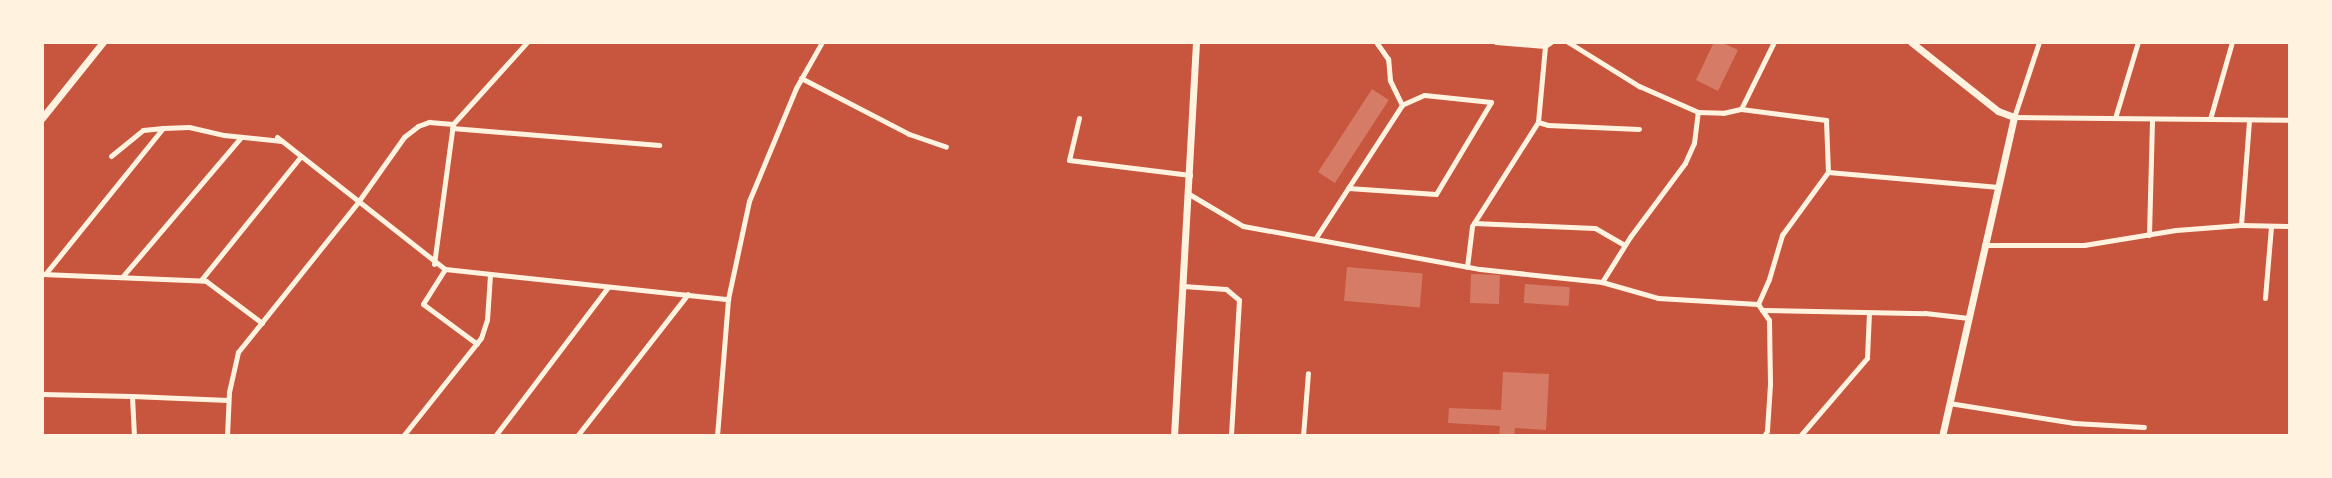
<!DOCTYPE html>
<style>
body{margin:0}
#map{position:relative;width:2332px;height:478px;overflow:hidden;background:#c8553d;font-family:"Open Sans",sans-serif}
div>[style]{position:absolute}
.building>*{inset:0;background:#d67c66;transform-origin:0 0}
.minor>*{height:5px;margin:-2.5px;padding:0 2.5px;transform-origin:2.5px;border-radius:2.5px;background:#fff3e0}
.tertiary>*{height:7px;margin:-3.5px;padding:0 3.5px;transform-origin:3.5px;border-radius:3.5px;background:#fff3e0}
span{translate:-50% -50%;white-space:nowrap;text-align:center;line-height:1.15;-webkit-text-stroke:4.5px #fff3e0;paint-order:stroke}
.frame{position:absolute;inset:0;border:44px solid #fff3e0;pointer-events:none}
</style>
<div id="map">
<div class="building">
<div style="clip-path:polygon(1714px 42px,1721px 42px,1738px 50px,1718px 91px,1696px 80px)"></div>
<div style="left:1372px;top:89px;width:20px;height:99px;rotate:33deg"></div>
<div style="left:1347px;top:267px;width:76px;height:34px;rotate:5deg"></div>
<div style="left:1471px;top:274px;width:29px;height:29px;rotate:2deg"></div>
<div style="left:1525px;top:284px;width:45px;height:19px;rotate:4deg"></div>
<div style="clip-path:polygon(1503px 372px,1549px 374px,1546px 430px,1515px 428px,1514px 436px,1499px 436px,1500px 426px,1448px 423px,1449px 408px,1501px 410px)"></div>
</div>
<div class="minor">
<div style="left:1496px;top:42px;width:49px;rotate:4.7deg"></div>
<div style="left:1545px;top:46px;width:7px;rotate:-34deg"></div>
<div style="left:1568px;top:42px;width:84px;rotate:31.8deg"></div>
<div style="left:1639px;top:86px;width:64px;rotate:23.8deg"></div>
<div style="left:1698px;top:112px;width:25px;rotate:2deg"></div>
<div style="left:1723px;top:113px;width:18px;rotate:-13deg"></div>
<div style="left:1741px;top:109px;width:86px;rotate:7.4deg"></div>
<div style="left:1826px;top:120px;width:52px;rotate:87.8deg"></div>
<div style="left:1828px;top:172px;width:171px;rotate:5deg"></div>
<div style="left:2039px;top:42px;width:79px;rotate:108.4deg"></div>
<div style="left:2014px;top:117px;width:276px;rotate:0.6deg"></div>
<div style="left:801px;top:78px;width:122px;rotate:27.4deg"></div>
<div style="left:909px;top:134px;width:39px;rotate:19deg"></div>
<div style="left:1741px;top:109px;width:75px;rotate:-63.8deg"></div>
<div style="left:1079px;top:118px;width:43px;rotate:103.4deg"></div>
<div style="left:1069px;top:160px;width:122px;rotate:7.1deg"></div>
<div style="left:2115px;top:118px;width:79px;rotate:-73.2deg"></div>
<div style="left:2210px;top:119px;width:80px;rotate:-74.1deg"></div>
<div style="left:1538px;top:122px;width:10px;rotate:17deg"></div>
<div style="left:1548px;top:125px;width:91px;rotate:2.5deg"></div>
<div style="left:452px;top:128px;width:208px;rotate:4.7deg"></div>
<div style="left:277px;top:137px;width:214px;rotate:38.2deg"></div>
<div style="left:445px;top:269px;width:285px;rotate:6.1deg"></div>
<div style="left:111px;top:156px;width:41px;rotate:-39.1deg"></div>
<div style="left:143px;top:130px;width:20px;rotate:-6deg"></div>
<div style="left:163px;top:128px;width:26px;rotate:-2deg"></div>
<div style="left:189px;top:127px;width:36px;rotate:13deg"></div>
<div style="left:224px;top:135px;width:58px;rotate:5.9deg"></div>
<div style="left:1348px;top:188px;width:88px;rotate:3.9deg"></div>
<div style="left:1436px;top:194px;width:107px;rotate:-59.1deg"></div>
<div style="left:1491px;top:102px;width:67px;rotate:-174deg"></div>
<div style="left:1424px;top:95px;width:24px;rotate:156deg"></div>
<div style="left:1189px;top:194px;width:63px;rotate:30.7deg"></div>
<div style="left:1243px;top:226px;width:241px;rotate:10.3deg"></div>
<div style="left:1480px;top:269px;width:123px;rotate:6.1deg"></div>
<div style="left:1602px;top:282px;width:58px;rotate:15.9deg"></div>
<div style="left:1658px;top:298px;width:100px;rotate:3.4deg"></div>
<div style="left:1758px;top:304px;width:7px;rotate:56deg"></div>
<div style="left:1762px;top:310px;width:163px;rotate:1.1deg"></div>
<div style="left:1925px;top:313px;width:44px;rotate:6.5deg"></div>
<div style="left:1474px;top:223px;width:121px;rotate:2.4deg"></div>
<div style="left:1595px;top:228px;width:34px;rotate:30deg"></div>
<div style="left:2241px;top:225px;width:105px;rotate:-85.6deg"></div>
<div style="left:2149px;top:235px;width:116px;rotate:-88.5deg"></div>
<div style="left:1315px;top:239px;width:160px;rotate:-57deg"></div>
<div style="left:1402px;top:105px;width:28px;rotate:-116deg"></div>
<div style="left:1390px;top:80px;width:21px;rotate:-95deg"></div>
<div style="left:1388px;top:59px;width:21px;rotate:-125deg"></div>
<div style="left:1984px;top:245px;width:100px"></div>
<div style="left:2084px;top:245px;width:93px;rotate:-9.3deg"></div>
<div style="left:2176px;top:230px;width:65px;rotate:-4.4deg"></div>
<div style="left:2241px;top:225px;width:49px;rotate:1.2deg"></div>
<div style="left:434px;top:264px;width:141px;rotate:-82.3deg"></div>
<div style="left:453px;top:124px;width:110px;rotate:-47.9deg"></div>
<div style="left:1467px;top:267px;width:41px;rotate:-83deg"></div>
<div style="left:1472px;top:226px;width:123px;rotate:-57.6deg"></div>
<div style="left:1538px;top:122px;width:76px;rotate:-84.7deg"></div>
<div style="left:445px;top:269px;width:41px;rotate:122.2deg"></div>
<div style="left:423px;top:304px;width:67px;rotate:36.5deg"></div>
<div style="left:46px;top:273px;width:186px;rotate:-51.1deg"></div>
<div style="left:42px;top:274px;width:164px;rotate:2.4deg"></div>
<div style="left:206px;top:281px;width:70px;rotate:36.9deg"></div>
<div style="left:122px;top:277px;width:184px;rotate:-49.6deg"></div>
<div style="left:201px;top:280px;width:159px;rotate:-51.1deg"></div>
<div style="left:1602px;top:282px;width:53px;rotate:-58.1deg"></div>
<div style="left:1630px;top:237px;width:92px;rotate:-53.4deg"></div>
<div style="left:1685px;top:163px;width:22px;rotate:-66deg"></div>
<div style="left:1694px;top:143px;width:31px;rotate:-83deg"></div>
<div style="left:1183px;top:286px;width:43px;rotate:4deg"></div>
<div style="left:1226px;top:289px;width:17px;rotate:40deg"></div>
<div style="left:1239px;top:300px;width:136px;rotate:93.4deg"></div>
<div style="left:2265px;top:298px;width:72px;rotate:-85.2deg"></div>
<div style="left:1758px;top:304px;width:27px;rotate:-66deg"></div>
<div style="left:1769px;top:279px;width:46px;rotate:-73.5deg"></div>
<div style="left:1782px;top:235px;width:78px;rotate:-53.9deg"></div>
<div style="left:1762px;top:310px;width:12px;rotate:55deg"></div>
<div style="left:1769px;top:320px;width:64px;rotate:89.1deg"></div>
<div style="left:1770px;top:384px;width:47px;rotate:93.7deg"></div>
<div style="left:1767px;top:431px;width:6px;rotate:121deg"></div>
<div style="left:42px;top:394px;width:90px;rotate:1.3deg"></div>
<div style="left:1949px;top:403px;width:127px;rotate:9.1deg"></div>
<div style="left:2074px;top:423px;width:70px;rotate:3.3deg"></div>
<div style="left:134px;top:436px;width:40px;rotate:-92.9deg"></div>
<div style="left:132px;top:396px;width:96px;rotate:2.4deg"></div>
<div style="left:227px;top:436px;width:44px;rotate:-87.4deg"></div>
<div style="left:229px;top:392px;width:41px;rotate:-77.3deg"></div>
<div style="left:238px;top:352px;width:192px;rotate:-51.3deg"></div>
<div style="left:358px;top:202px;width:80px;rotate:-54.7deg"></div>
<div style="left:404px;top:137px;width:18px;rotate:-38deg"></div>
<div style="left:418px;top:126px;width:12px;rotate:-20deg"></div>
<div style="left:429px;top:122px;width:24px;rotate:5deg"></div>
<div style="left:403px;top:436px;width:125px;rotate:-51.5deg"></div>
<div style="left:481px;top:338px;width:19px;rotate:-72deg"></div>
<div style="left:487px;top:320px;width:45px;rotate:-86.2deg"></div>
<div style="left:495px;top:436px;width:187px;rotate:-52.8deg"></div>
<div style="left:577px;top:436px;width:180px;rotate:-52deg"></div>
<div style="left:717px;top:436px;width:137px;rotate:-85.4deg"></div>
<div style="left:728px;top:299px;width:100px;rotate:-77.9deg"></div>
<div style="left:749px;top:201px;width:122px;rotate:-67.4deg"></div>
<div style="left:796px;top:88px;width:53px;rotate:-60.5deg"></div>
<div style="left:1303px;top:436px;width:63px;rotate:-85.5deg"></div>
<div style="left:1800px;top:436px;width:103px;rotate:-49.3deg"></div>
<div style="left:1867px;top:358px;width:45px;rotate:-87.5deg"></div>
</div>
<div class="tertiary">
<div style="left:1911px;top:42px;width:111px;rotate:38.4deg"></div>
<div style="left:1998px;top:111px;width:17px;rotate:21deg"></div>
<div style="left:2014px;top:117px;width:327px;rotate:102.7deg"></div>
<div style="left:42px;top:118px;width:97px;rotate:-51.2deg"></div>
<div style="left:1174px;top:436px;width:395px;rotate:-86.8deg"></div>
</div>
<div class="frame"></div>
</div>
